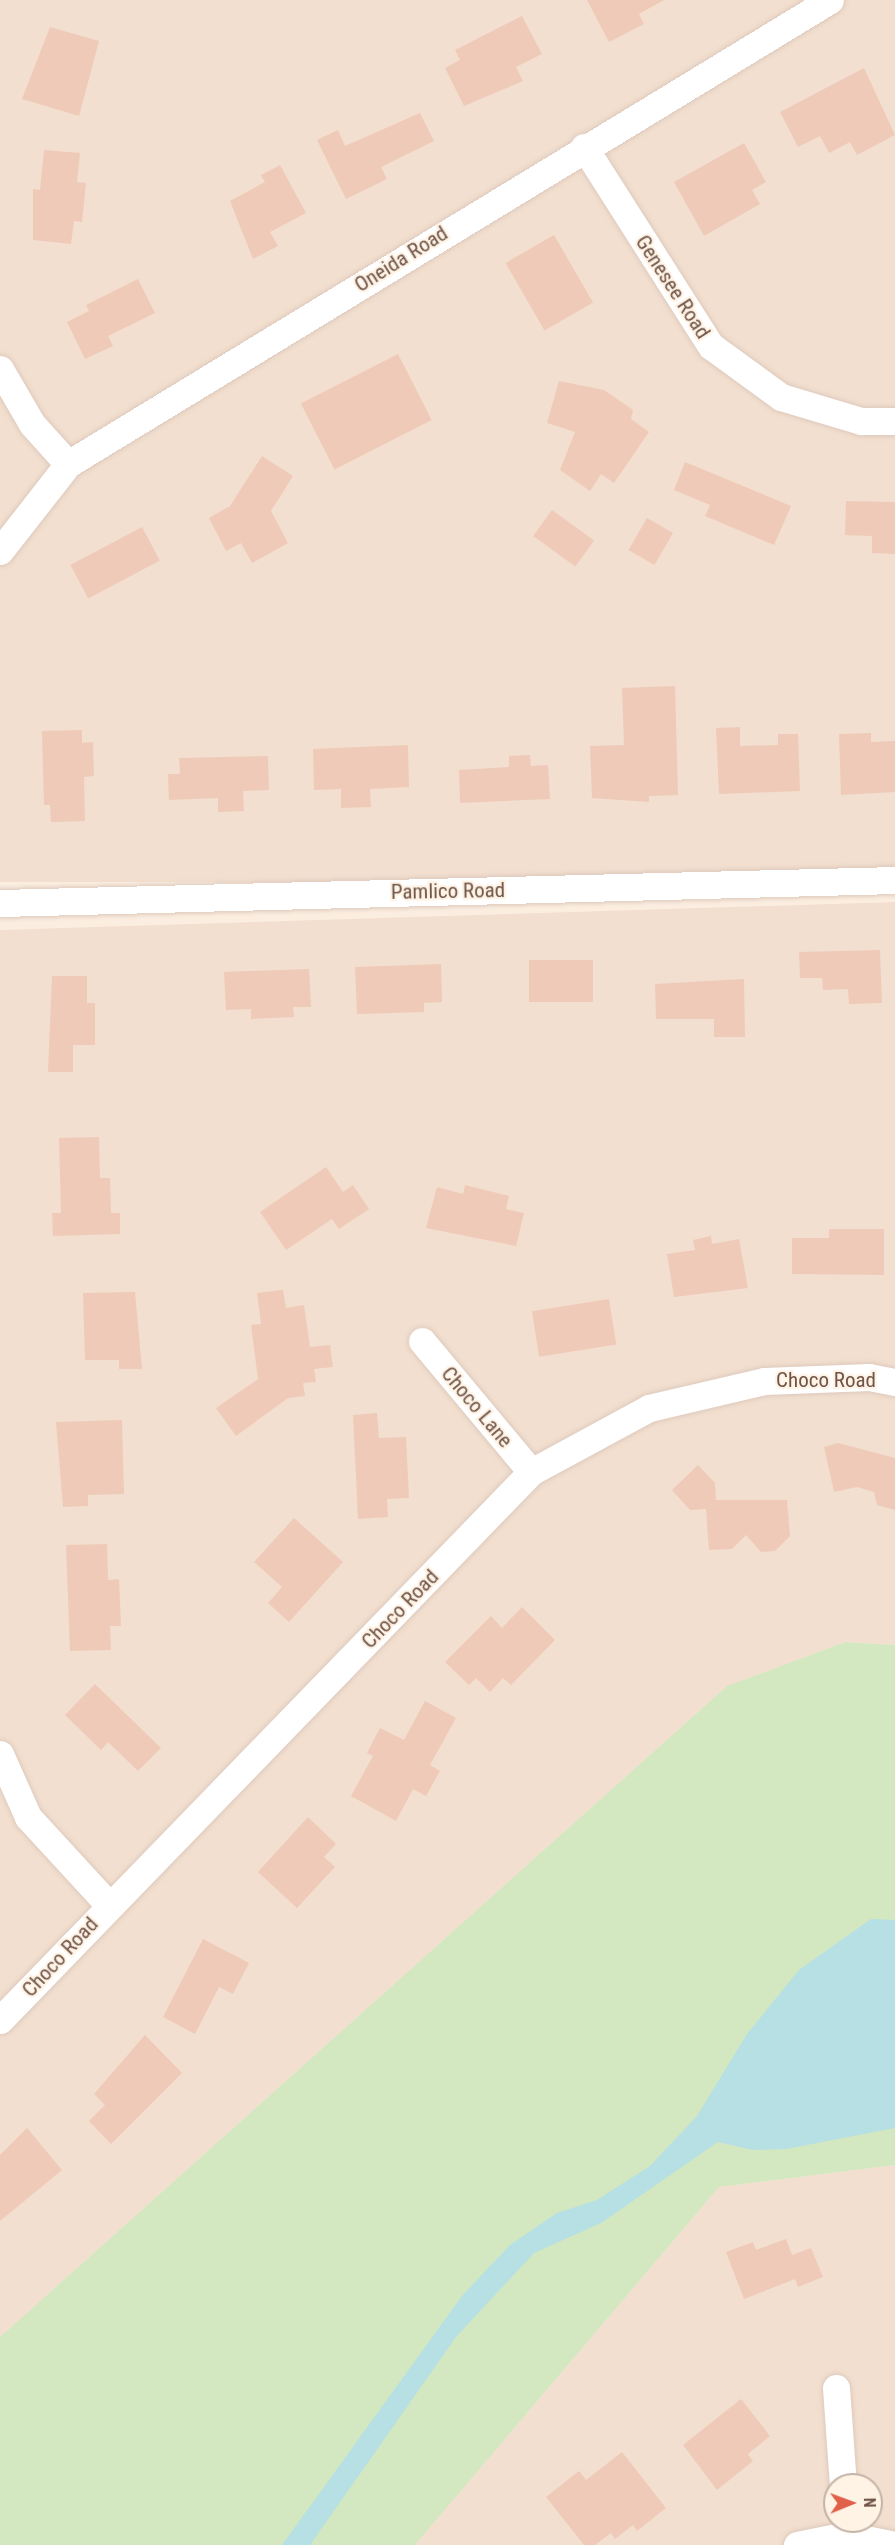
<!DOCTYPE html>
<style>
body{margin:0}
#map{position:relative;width:895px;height:2545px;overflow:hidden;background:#fbeee0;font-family:"Roboto Condensed",sans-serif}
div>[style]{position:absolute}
.residential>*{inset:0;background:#f2dfcf;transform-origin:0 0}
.green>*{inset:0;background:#d3e7c0}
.water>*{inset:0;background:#b6e0e3}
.building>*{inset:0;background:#efcab9;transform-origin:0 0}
.roads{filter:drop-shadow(0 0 2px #decabd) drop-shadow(0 0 2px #decabd)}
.minor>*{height:27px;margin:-13.5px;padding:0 13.5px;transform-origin:13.5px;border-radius:13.5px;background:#fff}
span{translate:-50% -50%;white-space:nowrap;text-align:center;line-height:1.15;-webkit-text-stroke:4.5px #fef3e5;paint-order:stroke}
.street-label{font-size:21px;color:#705449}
.north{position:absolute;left:823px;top:2473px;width:60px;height:60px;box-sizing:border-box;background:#fef3e5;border:2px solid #c5b3a7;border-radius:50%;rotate:89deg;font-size:16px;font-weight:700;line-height:24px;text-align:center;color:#705449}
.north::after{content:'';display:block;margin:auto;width:21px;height:27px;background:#e0604a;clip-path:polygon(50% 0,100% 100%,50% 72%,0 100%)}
</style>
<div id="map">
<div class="residential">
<div style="left:0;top:0;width:895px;height:882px"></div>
<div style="clip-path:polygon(895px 902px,895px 1645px,845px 1642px,727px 1686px,0 2337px,0 930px)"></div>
<div style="clip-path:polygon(evenodd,895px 2165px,895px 2545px,415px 2545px,719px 2187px,895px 2165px,835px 2485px,871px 2485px,871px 2521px,835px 2521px,835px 2485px)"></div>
</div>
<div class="green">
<div style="clip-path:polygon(845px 1642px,895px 1645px,895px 2165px,719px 2187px,415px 2545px,0 2545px,0 2337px,727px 1686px)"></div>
</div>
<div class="water">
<div style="clip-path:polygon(871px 1919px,895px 1920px,895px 2128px,786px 2149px,753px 2150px,718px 2142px,601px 2223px,534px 2253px,456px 2337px,310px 2545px,282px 2545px,462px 2296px,510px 2245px,557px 2213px,597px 2200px,650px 2166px,697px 2116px,747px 2034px,799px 1970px)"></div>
</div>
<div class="building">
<div style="clip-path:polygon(587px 0,664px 0,639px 14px,644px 24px,609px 42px)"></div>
<div style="clip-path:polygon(522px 16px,542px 54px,516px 67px,523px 81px,464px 106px,445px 68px,460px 60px,455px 50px)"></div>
<div style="clip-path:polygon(50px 27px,99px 41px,79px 116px,22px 99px)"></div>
<div style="clip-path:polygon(864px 68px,895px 135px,857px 155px,850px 142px,829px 153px,820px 136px,798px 147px,780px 112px)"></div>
<div style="clip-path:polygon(420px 113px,434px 141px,381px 167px,387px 179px,346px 199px,317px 140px,338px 130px,345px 146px)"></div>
<div style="clip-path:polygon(744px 143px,766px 182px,752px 190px,760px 204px,704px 236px,674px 182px)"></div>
<div style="clip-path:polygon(44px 150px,80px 153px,77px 182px,86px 183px,82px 222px,74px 221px,71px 244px,33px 240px,33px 189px,40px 190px)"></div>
<div style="clip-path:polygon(280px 165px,306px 213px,270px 232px,278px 246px,253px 259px,230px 201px,265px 182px,261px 175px)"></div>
<div style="left:554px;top:235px;width:78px;height:56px;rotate:60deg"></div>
<div style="clip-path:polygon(138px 279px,155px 313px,108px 336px,113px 346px,85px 359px,67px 322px,89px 311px,86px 305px)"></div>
<div style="left:398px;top:354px;width:74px;height:109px;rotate:63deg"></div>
<div style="clip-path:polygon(559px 381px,604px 390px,633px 410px,631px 419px,649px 432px,614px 483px,601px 474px,590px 491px,560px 470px,575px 432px,547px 423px)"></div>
<div style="clip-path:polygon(262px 456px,293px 476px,271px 511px,288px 543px,252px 563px,241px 543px,226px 551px,209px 518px,230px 506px)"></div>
<div style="clip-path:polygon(685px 462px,791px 506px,774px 545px,705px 516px,710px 505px,674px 490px)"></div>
<div style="clip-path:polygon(846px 501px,895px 502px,895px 554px,872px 553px,872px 536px,845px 535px)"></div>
<div style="left:552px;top:510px;width:52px;height:32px;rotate:36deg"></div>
<div style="left:647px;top:518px;width:30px;height:37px;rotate:30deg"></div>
<div style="left:142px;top:527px;width:38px;height:81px;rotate:62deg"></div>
<div style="clip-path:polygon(675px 686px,678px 795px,649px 796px,649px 802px,592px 798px,590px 746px,624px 745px,622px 688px)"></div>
<div style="clip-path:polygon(740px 727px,740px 746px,778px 745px,778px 734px,798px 734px,800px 791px,719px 794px,716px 728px)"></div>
<div style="clip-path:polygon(82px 730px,82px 743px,93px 742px,94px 776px,84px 777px,85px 821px,51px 822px,50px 805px,44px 805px,42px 731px)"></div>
<div style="clip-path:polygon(871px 733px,871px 742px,895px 741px,895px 792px,841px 795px,839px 734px)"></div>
<div style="clip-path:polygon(408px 745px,409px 787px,370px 789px,371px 807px,341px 808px,341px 789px,314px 790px,313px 749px)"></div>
<div style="clip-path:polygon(530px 755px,531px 766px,548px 765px,550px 799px,460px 803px,459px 770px,509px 767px,509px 756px)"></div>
<div style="clip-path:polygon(268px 756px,269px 790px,243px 791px,244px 811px,218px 812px,218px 798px,169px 800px,168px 774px,180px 774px,179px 758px)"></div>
<div style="clip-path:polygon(880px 950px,882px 1003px,849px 1004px,848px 989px,823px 990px,822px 978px,800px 978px,799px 952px)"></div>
<div style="left:529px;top:960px;width:64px;height:42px"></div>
<div style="clip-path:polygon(441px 964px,442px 1002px,424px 1003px,424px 1012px,357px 1014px,355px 967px)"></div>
<div style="clip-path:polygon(309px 969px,311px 1007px,293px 1007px,294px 1017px,251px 1019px,251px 1009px,226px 1010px,224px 972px)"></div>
<div style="clip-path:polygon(52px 976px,87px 976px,87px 1003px,95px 1003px,95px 1045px,73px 1045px,73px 1072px,48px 1072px)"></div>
<div style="clip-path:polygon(744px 979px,745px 1037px,714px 1037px,714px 1019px,656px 1019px,655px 984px)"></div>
<div style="clip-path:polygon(99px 1137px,100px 1178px,110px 1178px,111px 1213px,120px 1213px,120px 1234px,53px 1236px,52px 1213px,61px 1213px,59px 1138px)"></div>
<div style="clip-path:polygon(326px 1167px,343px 1192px,353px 1185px,369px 1209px,339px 1229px,332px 1219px,286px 1250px,260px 1212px)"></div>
<div style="clip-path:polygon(465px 1185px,509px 1196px,506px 1209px,524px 1213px,516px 1246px,426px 1228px,437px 1187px,463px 1194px)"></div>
<div style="clip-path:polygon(829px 1229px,884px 1229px,884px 1275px,792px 1274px,792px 1238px,829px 1238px)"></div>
<div style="clip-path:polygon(711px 1236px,712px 1244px,739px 1239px,748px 1288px,674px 1297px,667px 1254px,695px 1250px,693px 1240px)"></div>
<div style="clip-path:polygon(283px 1290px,286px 1308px,304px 1305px,310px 1347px,330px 1345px,333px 1367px,314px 1369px,316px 1382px,303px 1383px,305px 1396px,288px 1398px,236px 1436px,216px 1408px,258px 1379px,251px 1325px,261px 1324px,257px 1293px)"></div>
<div style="clip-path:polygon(135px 1292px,142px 1369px,119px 1369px,119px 1360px,85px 1360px,83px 1293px)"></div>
<div style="left:609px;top:1299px;width:46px;height:78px;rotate:81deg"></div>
<div style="clip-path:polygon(377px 1413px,379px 1438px,406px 1437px,409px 1498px,387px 1499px,388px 1517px,358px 1519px,353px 1415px)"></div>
<div style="clip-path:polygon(122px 1420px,124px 1494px,88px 1495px,88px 1506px,63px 1507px,56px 1422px)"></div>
<div style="clip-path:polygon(838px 1443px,895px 1458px,895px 1510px,877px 1505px,874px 1492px,857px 1487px,834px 1492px,824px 1447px)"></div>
<div style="clip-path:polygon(698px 1465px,715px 1483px,716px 1500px,787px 1500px,790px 1536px,775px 1551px,761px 1552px,746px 1535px,732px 1549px,709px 1550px,706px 1509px,690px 1510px,672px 1490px)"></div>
<div style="clip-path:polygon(294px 1518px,343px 1562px,289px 1622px,268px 1603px,282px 1587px,254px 1562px)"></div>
<div style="clip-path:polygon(107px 1544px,108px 1580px,119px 1579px,121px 1626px,110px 1626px,111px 1650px,70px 1651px,66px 1545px)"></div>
<div style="clip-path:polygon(522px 1607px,555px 1640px,511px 1685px,503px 1678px,490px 1692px,476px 1678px,469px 1685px,445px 1662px,491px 1616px,502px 1628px)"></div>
<div style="clip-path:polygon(95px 1684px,161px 1748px,138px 1771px,108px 1742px,101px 1750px,65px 1715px)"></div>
<div style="clip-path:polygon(425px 1701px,456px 1718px,430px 1765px,440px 1771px,426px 1796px,413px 1789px,396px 1821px,351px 1796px,373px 1756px,367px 1753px,380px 1728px,404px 1740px)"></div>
<div style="clip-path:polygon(308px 1817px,336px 1844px,324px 1857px,335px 1867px,297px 1908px,258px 1872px)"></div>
<div style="clip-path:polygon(203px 1939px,249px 1963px,233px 1994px,219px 1987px,195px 2034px,163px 2017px)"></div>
<div style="clip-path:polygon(145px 2035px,182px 2073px,111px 2144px,89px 2121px,105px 2105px,94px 2094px)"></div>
<div style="clip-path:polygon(27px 2128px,62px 2170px,0 2221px,0 2155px)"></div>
<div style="clip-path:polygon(786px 2239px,792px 2255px,811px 2248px,823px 2277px,798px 2287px,795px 2279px,744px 2299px,726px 2252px,753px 2242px,756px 2250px)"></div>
<div style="clip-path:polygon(741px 2399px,770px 2436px,748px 2454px,753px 2461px,717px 2490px,683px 2445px)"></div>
<div style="clip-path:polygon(622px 2452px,666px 2508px,637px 2531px,633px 2525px,615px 2539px,611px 2533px,595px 2545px,584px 2545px,546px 2497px,579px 2471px,586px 2480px)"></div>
</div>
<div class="roads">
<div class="minor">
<div style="left:584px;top:147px;width:236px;rotate:57.5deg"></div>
<div style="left:711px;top:346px;width:87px;rotate:36.1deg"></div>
<div style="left:781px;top:397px;width:84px;rotate:16.7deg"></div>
<div style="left:861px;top:421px;width:34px"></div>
<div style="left:0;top:369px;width:64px;rotate:59.8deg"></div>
<div style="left:32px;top:424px;width:54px;rotate:48deg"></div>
<div style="left:0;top:551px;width:110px;rotate:-52deg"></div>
<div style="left:68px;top:464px;width:892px;rotate:-31.34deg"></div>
<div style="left:0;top:903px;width:895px;rotate:-1.47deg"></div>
<div style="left:422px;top:1341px;width:170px;rotate:50.2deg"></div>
<div style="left:0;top:1754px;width:69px;rotate:66deg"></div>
<div style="left:28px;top:1817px;width:120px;rotate:47.4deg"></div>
<div style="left:0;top:2020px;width:763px;rotate:-45.9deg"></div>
<div style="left:531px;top:1472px;width:134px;rotate:-28.5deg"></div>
<div style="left:649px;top:1408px;width:118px;rotate:-13.2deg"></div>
<div style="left:764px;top:1381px;width:105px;rotate:-2.2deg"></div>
<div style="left:869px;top:1377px;width:26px;rotate:11deg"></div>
<div style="left:836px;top:2388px;width:97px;rotate:85.9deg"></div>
<div style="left:797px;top:2545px;width:50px;rotate:-11.5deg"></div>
<div style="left:846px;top:2535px;width:50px;rotate:11.5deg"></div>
</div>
</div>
<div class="street-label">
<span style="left:401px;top:259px;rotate:-32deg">Oneida Road</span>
<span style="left:673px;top:287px;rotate:57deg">Genesee Road</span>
<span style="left:448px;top:891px;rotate:-1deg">Pamlico Road</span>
<span style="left:826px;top:1380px">Choco Road</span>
<span style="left:477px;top:1407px;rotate:50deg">Choco Lane</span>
<span style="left:400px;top:1609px;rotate:-46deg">Choco Road</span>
<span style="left:60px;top:1957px;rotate:-47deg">Choco Road</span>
</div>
<div class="north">N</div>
</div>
